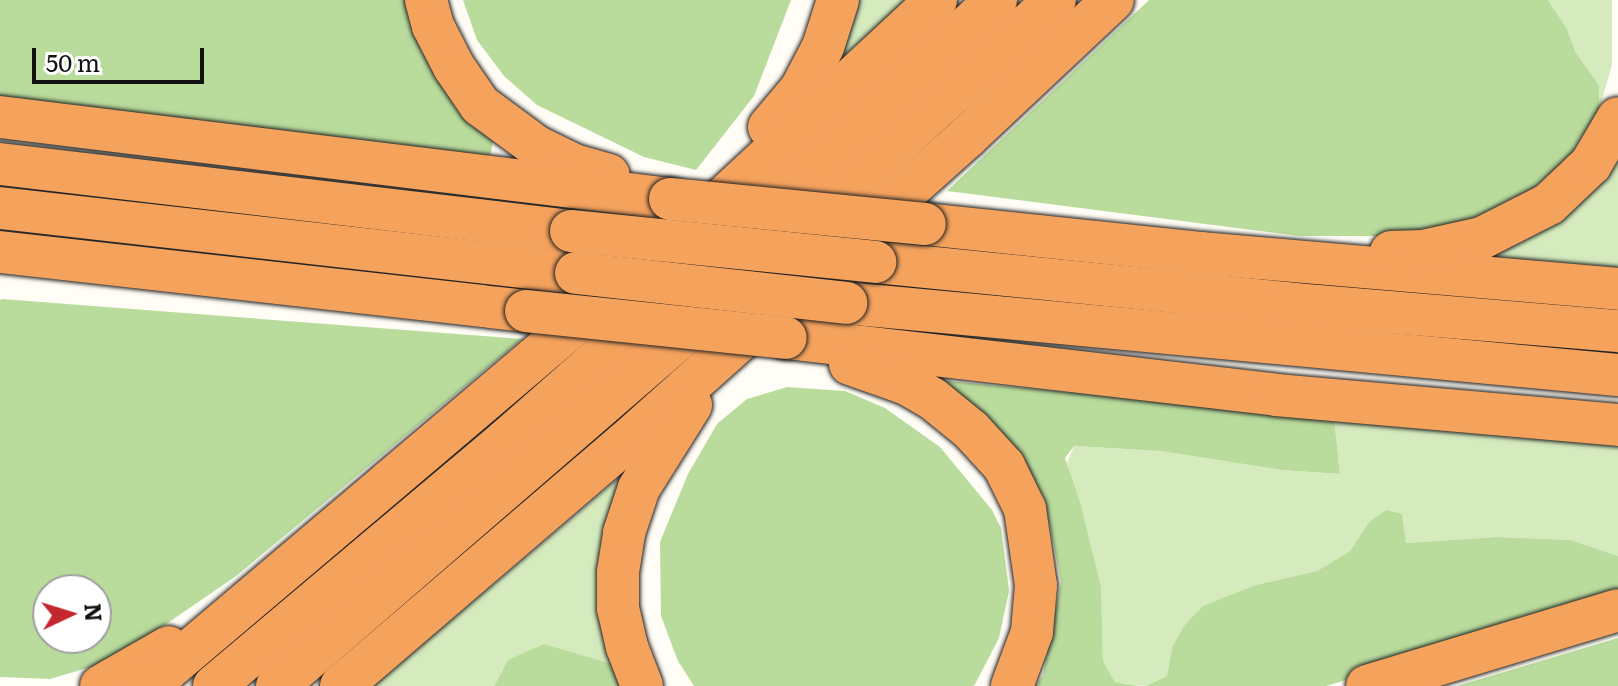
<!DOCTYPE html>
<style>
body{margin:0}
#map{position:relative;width:1618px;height:686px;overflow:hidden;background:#fffdf5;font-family:Literata,serif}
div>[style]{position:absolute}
.green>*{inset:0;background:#d5ebbd}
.forest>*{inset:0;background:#b9dc9c}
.roads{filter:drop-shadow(0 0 2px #222) drop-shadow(0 0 2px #222)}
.highway>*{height:42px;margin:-21px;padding:0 21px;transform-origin:21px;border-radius:21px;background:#f5a25d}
.bridges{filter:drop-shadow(0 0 2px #222) drop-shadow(0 0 2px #222)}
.highway-bridge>*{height:42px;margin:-21px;padding:0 21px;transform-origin:21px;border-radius:21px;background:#f5a25d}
span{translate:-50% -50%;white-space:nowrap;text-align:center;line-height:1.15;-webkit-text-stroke:8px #fff;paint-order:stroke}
.north{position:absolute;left:32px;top:574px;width:80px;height:80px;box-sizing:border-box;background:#fff;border:2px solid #a0a0a0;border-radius:50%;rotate:86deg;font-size:22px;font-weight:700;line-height:32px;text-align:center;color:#111}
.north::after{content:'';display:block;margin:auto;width:28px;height:36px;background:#c4262e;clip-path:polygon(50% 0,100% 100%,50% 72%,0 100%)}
.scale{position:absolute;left:32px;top:48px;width:172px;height:36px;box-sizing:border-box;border:4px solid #111;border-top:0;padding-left:10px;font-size:24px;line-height:28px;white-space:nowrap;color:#111;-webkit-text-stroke:6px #fff;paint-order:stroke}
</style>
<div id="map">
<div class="green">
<div style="clip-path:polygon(854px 0,909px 0,830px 67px)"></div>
<div style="clip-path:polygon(1548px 0,1612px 0,1612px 65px,1599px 110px,1599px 85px,1576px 53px,1567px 29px)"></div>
<div style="clip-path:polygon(1618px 144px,1618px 273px,1464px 261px)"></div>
<div style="clip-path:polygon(1334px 417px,1618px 441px,1618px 556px,1571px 540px,1496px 537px,1406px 543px,1369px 522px,1350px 551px,1317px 571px,1256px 585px,1172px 648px,1167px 676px,1146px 686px,1115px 682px,1103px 661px,1101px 588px,1067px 463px,1074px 446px,1161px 451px,1281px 470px,1340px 474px)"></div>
<div style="clip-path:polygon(624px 474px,625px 668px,508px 660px,494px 686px,373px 686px)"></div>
</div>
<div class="forest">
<div style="clip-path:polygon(0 0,408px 0,494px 136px,489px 163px,0 102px)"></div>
<div style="clip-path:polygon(463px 0,791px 0,754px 96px,696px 170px,644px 157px,537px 105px,504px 76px,477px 40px)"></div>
<div style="clip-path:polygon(1149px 0,1548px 0,1567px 29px,1576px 53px,1599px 85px,1599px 110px,1568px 159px,1520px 199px,1460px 224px,1384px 236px,1299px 236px,947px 191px)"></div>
<div style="clip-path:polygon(evenodd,0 300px,2px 299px,522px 339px,236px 576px,114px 660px,50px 679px,0 677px,0 300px,48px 590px,96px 590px,96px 638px,48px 638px,48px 590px)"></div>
<div style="clip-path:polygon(937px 380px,1334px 417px,1340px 474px,1281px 470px,1161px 451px,1074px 446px,1065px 458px,1080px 502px,1101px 587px,1103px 661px,1115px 682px,1141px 686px,1035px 686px,1043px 675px,1061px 581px,1044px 497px,1000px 438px)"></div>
<div style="clip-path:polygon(787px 387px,845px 391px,885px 408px,940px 447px,992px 510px,1001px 528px,1009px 591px,999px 638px,974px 686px,694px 686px,678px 661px,661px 616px,660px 542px,688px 474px,717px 424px,747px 399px)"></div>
<div style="clip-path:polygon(1386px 510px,1402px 514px,1406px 543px,1496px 537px,1571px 540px,1618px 556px,1618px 597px,1326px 686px,1146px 686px,1167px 676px,1172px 648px,1184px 626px,1203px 606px,1256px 585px,1317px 571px,1350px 551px,1369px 522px)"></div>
<div style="clip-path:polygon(1618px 638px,1618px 686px,1457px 686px)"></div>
<div style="clip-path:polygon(544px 644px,625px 668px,633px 686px,494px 686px,508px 660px)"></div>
</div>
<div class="roads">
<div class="highway">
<div style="left:426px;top:0;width:27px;rotate:75deg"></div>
<div style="left:433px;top:26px;width:46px;rotate:62.9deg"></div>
<div style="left:454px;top:67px;width:46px;rotate:55.6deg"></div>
<div style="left:480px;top:105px;width:71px;rotate:36.4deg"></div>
<div style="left:537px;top:147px;width:41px;rotate:25.9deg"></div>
<div style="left:574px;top:165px;width:36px;rotate:16deg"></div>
<div style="left:0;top:117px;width:675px;rotate:6.98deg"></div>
<div style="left:769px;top:127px;width:50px;rotate:-49.9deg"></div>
<div style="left:801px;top:89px;width:47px;rotate:-62.4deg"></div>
<div style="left:823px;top:47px;width:49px;rotate:-72.3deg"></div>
<div style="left:0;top:164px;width:575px;rotate:6.69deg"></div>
<div style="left:0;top:208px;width:580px;rotate:6.44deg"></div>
<div style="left:925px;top:224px;width:277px;rotate:6deg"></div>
<div style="left:1200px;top:253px;width:420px;rotate:4.9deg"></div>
<div style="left:799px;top:233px;width:346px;rotate:-42.3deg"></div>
<div style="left:0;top:252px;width:529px;rotate:6.4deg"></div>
<div style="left:1391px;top:252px;width:32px;rotate:-2deg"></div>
<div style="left:1423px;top:251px;width:60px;rotate:-12.4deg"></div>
<div style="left:1482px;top:238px;width:75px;rotate:-26.9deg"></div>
<div style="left:1549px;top:204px;width:58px;rotate:-43.6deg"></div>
<div style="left:1591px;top:164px;width:53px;rotate:-59.6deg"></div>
<div style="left:875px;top:262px;width:421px;rotate:5.7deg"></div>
<div style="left:1294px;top:304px;width:325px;rotate:4.8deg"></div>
<div style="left:846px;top:303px;width:775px;rotate:5.33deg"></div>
<div style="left:786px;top:338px;width:493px;rotate:6.6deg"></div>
<div style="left:1276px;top:395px;width:343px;rotate:5deg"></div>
<div style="left:850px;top:364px;width:60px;rotate:19.3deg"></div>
<div style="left:907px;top:384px;width:30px;rotate:30deg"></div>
<div style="left:933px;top:399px;width:49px;rotate:39.2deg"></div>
<div style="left:971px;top:430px;width:49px;rotate:47.5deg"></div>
<div style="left:1004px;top:466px;width:48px;rotate:64deg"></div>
<div style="left:1025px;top:509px;width:77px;rotate:81.8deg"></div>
<div style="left:1036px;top:585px;width:47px;rotate:94.9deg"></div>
<div style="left:1032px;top:632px;width:58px;rotate:110.3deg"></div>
<div style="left:101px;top:686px;width:78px;rotate:-29.8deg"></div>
<div style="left:148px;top:686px;width:750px;rotate:-40.29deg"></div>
<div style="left:720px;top:201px;width:295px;rotate:-42.9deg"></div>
<div style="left:214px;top:686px;width:382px;rotate:-40.1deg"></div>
<div style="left:506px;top:440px;width:418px;rotate:-41.3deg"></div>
<div style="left:820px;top:164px;width:241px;rotate:-43deg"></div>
<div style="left:277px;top:686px;width:576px;rotate:-40.85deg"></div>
<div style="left:341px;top:686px;width:375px;rotate:-40.6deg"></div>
<div style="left:626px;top:442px;width:457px;rotate:-41.8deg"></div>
<div style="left:967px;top:137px;width:200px;rotate:-43.2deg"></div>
<div style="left:642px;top:686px;width:42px;rotate:-111deg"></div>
<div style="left:627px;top:647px;width:39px;rotate:-103deg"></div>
<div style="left:618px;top:609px;width:37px;rotate:-90deg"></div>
<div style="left:618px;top:572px;width:39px;rotate:-81deg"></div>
<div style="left:624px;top:533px;width:47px;rotate:-71.6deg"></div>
<div style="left:639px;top:488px;width:98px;rotate:-57.9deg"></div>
<div style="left:1367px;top:686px;width:262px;rotate:-16.8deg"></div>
</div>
</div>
<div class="bridges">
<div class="highway-bridge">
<div style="left:670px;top:199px;width:256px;rotate:5.6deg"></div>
<div style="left:571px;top:231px;width:306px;rotate:5.8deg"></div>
<div style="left:576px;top:273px;width:272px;rotate:6.3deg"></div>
<div style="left:526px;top:311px;width:261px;rotate:5.9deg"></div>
</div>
</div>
<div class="north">N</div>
<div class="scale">50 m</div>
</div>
